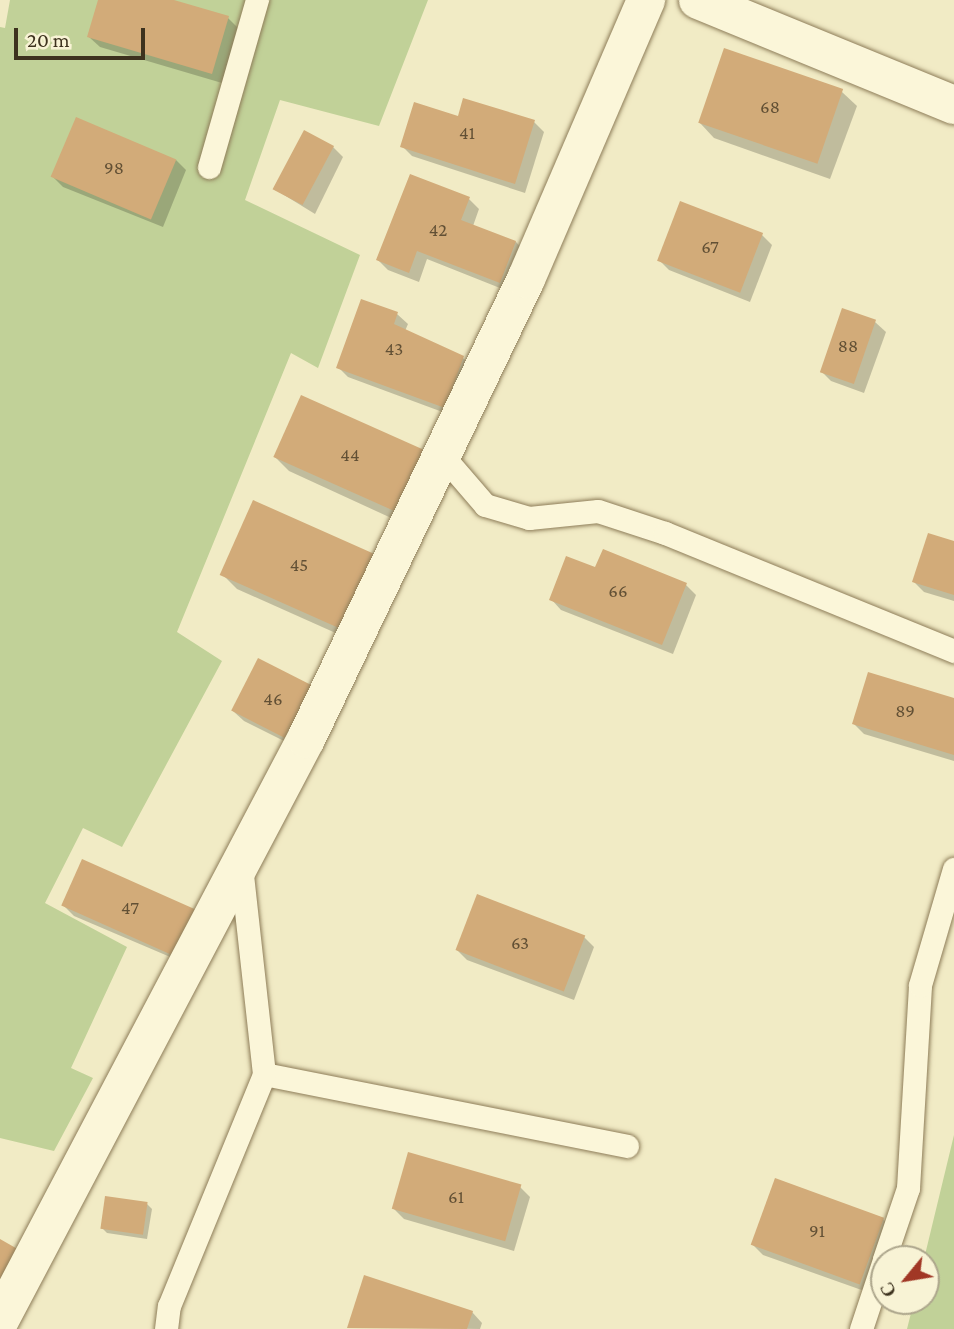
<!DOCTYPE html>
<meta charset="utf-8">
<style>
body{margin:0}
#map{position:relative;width:954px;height:1329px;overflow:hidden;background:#f1ebc5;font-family:"Crimson Pro",serif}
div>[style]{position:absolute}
.green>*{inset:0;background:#c1d198}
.shadow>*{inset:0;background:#0003}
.building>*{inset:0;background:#d2ab79;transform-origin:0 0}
.roads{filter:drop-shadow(0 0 2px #8e7d59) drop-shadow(0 0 2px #8e7d59)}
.service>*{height:23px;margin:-11.5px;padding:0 11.5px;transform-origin:11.5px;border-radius:11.5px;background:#fbf6d9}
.minor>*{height:38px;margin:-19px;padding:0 19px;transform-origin:19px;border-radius:19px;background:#fbf6d9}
span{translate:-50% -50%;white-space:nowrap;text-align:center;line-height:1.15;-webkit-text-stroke:5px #f8f3d5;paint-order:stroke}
.number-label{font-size:19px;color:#625035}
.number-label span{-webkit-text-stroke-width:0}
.north{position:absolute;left:870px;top:1245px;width:70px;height:70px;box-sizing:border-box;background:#f8f3d5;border:2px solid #ada68c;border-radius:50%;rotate:240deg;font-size:19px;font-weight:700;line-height:28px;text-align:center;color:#3d321e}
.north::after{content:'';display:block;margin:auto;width:24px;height:32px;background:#a13725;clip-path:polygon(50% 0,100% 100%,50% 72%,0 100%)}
.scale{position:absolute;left:14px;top:28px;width:131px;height:32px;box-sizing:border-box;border:4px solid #3d321e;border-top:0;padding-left:9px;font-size:21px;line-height:24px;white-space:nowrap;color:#3d321e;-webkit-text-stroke:5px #f8f3d5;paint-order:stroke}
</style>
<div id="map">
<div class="green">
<div style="clip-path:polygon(10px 0,428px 0,379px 126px,280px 100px,245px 200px,360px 255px,318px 368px,291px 353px,177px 632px,222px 661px,122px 847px,83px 828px,45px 903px,127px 947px,71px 1068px,93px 1078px,54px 1151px,0 1138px,0 27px,5px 28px)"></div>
<div style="clip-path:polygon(954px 1135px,954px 1329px,907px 1329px,914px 1301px,926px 1301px,924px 1259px)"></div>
</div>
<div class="shadow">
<div style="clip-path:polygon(100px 0,168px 0,228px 18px,238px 28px,222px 83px,100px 47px,89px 37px)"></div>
<div style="clip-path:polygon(842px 92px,857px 106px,830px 179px,714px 138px,700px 123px)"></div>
<div style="clip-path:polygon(459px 118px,534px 122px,544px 132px,525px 193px,412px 156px,402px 146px)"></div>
<div style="clip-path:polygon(333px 147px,343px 157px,315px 214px,276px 190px)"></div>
<div style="clip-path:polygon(176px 160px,186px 170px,163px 227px,63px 187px,53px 177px)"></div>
<div style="clip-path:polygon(410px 176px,469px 199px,479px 209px,473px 226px,516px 242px,526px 253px,510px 292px,427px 259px,419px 282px,388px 270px,378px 260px)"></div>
<div style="clip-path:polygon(762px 235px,772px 245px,750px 302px,669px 270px,659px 260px)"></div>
<div style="clip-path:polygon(843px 310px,875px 322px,886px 332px,864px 393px,831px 381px,821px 371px)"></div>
<div style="clip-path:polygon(397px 314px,408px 324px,405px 331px,463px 358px,474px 368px,456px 417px,348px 377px,338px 367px)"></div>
<div style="clip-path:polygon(302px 397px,413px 528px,289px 471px,275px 457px)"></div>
<div style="clip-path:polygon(254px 502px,358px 643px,237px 589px,222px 574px)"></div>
<div style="clip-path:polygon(954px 543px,954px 601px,924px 592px,914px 582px)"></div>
<div style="clip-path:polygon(596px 570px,686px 585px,696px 595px,673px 654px,561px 610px,551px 599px)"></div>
<div style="clip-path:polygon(259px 661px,298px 748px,244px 721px,233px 711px)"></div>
<div style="clip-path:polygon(954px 700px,954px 761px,864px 734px,854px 724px)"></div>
<div style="clip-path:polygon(83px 861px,189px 965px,74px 916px,64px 906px)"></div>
<div style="clip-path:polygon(584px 937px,594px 947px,574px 1000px,467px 960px,457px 950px)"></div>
<div style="clip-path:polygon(520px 1187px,530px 1197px,514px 1251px,404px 1219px,394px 1209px)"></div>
<div style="clip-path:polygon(147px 1204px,152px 1209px,147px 1239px,107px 1233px,102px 1228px)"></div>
<div style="clip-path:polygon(883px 1219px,893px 1229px,870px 1293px,763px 1255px,753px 1245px)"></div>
<div style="clip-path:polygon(472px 1312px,482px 1323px,480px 1329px,349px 1327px)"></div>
</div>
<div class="building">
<div style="clip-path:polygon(98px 0,174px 0,229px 16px,212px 74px,87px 37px)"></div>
<div style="left:724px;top:48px;width:126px;height:79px;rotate:19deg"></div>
<div style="clip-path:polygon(463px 98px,535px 120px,515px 184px,400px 147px,414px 102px,458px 116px)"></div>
<div style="left:76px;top:117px;width:109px;height:65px;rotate:23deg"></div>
<div style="left:304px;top:130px;width:34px;height:67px;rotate:28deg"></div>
<div style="clip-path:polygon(410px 174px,470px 197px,461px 220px,516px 241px,500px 283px,417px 251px,409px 273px,376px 260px)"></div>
<div style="left:680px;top:201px;width:89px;height:64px;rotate:21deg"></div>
<div style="clip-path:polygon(361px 299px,398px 312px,394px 324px,464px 356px,445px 408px,336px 368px)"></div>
<div style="left:842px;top:308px;width:36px;height:68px;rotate:19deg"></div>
<div style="left:301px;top:395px;width:138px;height:68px;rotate:24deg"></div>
<div style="left:253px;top:500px;width:136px;height:82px;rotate:24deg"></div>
<div style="clip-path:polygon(928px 533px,954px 541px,954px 595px,912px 582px)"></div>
<div style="clip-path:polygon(603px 549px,687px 583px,662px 645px,549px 600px,566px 556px,595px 567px)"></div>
<div style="left:258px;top:658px;width:63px;height:59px;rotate:27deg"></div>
<div style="clip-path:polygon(868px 672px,954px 698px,954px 755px,852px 724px)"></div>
<div style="left:82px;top:859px;width:128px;height:51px;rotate:24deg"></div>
<div style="left:477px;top:894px;width:116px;height:60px;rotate:21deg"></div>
<div style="left:408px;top:1152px;width:118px;height:59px;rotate:16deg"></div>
<div style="left:775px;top:1178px;width:116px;height:71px;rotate:20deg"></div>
<div style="left:105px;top:1196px;width:43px;height:33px;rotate:8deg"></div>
<div style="clip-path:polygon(0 1239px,21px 1251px,0 1287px)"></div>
<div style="clip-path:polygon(364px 1275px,473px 1311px,467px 1329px,347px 1328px)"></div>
</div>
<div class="roads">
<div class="service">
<div style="left:209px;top:167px;width:174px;rotate:-74deg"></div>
<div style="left:442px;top:455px;width:66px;rotate:49.3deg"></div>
<div style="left:485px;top:505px;width:46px;rotate:16.5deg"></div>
<div style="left:529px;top:518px;width:69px;rotate:-5.8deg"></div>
<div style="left:598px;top:511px;width:71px;rotate:18.2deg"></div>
<div style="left:665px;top:533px;width:312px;rotate:22.2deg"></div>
<div style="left:264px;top:1074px;width:370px;rotate:11.2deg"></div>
<div style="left:884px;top:1259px;width:75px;rotate:-71.3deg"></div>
<div style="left:908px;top:1188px;width:203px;rotate:-86.6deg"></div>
<div style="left:920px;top:985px;width:121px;rotate:-73.7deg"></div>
<div style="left:166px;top:1329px;width:23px;rotate:-83deg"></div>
<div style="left:169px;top:1306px;width:251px;rotate:-67.7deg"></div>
<div style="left:264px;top:1074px;width:209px;rotate:-96.3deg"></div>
<div style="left:861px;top:1329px;width:73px;rotate:-71.6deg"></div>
</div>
<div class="minor">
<div style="left:698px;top:0;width:277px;rotate:22.3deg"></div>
<div style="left:0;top:1320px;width:657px;rotate:-62.23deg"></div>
<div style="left:306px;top:739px;width:510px;rotate:-64.44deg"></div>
<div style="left:526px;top:279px;width:304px;rotate:-66.7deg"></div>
</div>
</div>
<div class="number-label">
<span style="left:770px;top:107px">68</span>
<span style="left:467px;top:133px">41</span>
<span style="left:114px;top:168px">98</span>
<span style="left:438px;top:230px">42</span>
<span style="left:710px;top:247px">67</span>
<span style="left:848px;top:346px">88</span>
<span style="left:394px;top:349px">43</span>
<span style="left:350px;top:455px">44</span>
<span style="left:299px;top:565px">45</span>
<span style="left:618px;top:591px">66</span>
<span style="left:273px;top:699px">46</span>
<span style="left:905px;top:711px">89</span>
<span style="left:130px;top:908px">47</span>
<span style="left:520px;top:943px">63</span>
<span style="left:456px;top:1197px">61</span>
<span style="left:817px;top:1231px">91</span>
</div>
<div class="north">С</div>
<div class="scale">20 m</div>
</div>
